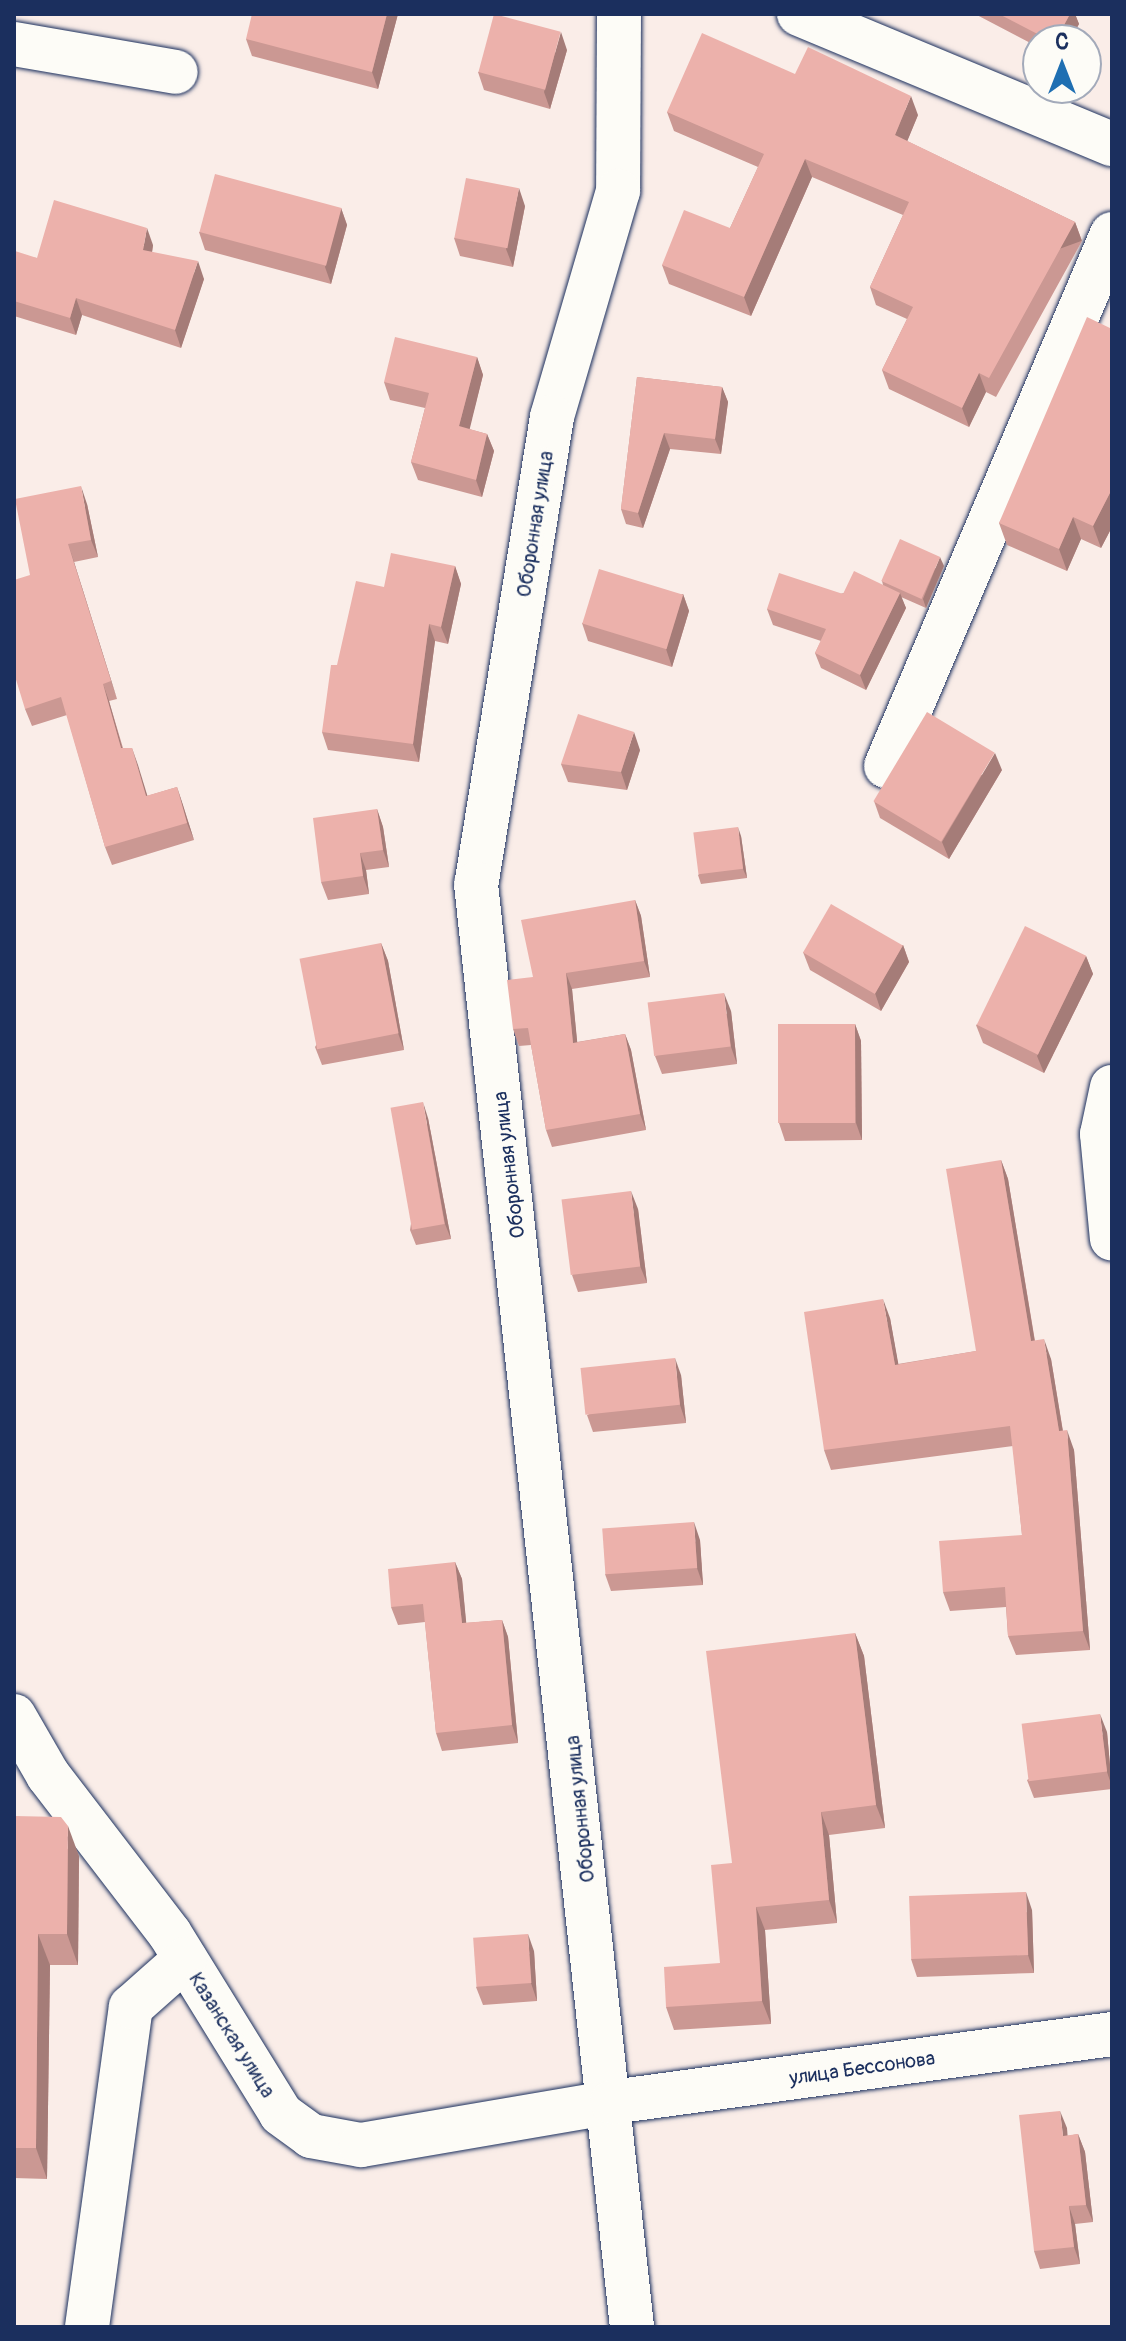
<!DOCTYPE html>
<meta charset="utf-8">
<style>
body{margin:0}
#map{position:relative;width:1126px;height:2341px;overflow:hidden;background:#faede8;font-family:Pangolin,sans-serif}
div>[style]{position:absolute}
.roads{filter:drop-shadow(0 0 2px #1b2f5e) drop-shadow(0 0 2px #1b2f5e)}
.minor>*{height:44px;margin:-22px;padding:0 22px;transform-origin:22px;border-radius:22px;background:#fdfcf7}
.wall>*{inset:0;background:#cb9893}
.shaded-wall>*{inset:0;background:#a57c78;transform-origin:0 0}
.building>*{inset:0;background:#ecb1ab;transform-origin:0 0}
span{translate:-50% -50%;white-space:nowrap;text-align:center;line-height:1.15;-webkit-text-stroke:8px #fdfcf7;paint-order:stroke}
.street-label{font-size:20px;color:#1b2f5e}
.frame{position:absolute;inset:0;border:16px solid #1b2f5e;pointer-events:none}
.north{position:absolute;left:1022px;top:24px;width:80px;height:80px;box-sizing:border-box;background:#fdfcf7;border:2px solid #a3aaba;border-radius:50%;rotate:0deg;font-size:22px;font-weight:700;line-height:32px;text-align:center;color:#1b2f5e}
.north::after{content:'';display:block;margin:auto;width:28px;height:36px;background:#1f6fb2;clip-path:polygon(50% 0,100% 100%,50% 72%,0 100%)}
</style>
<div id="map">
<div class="roads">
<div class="minor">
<div style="left:619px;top:14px;width:177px;rotate:90.3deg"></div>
<div style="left:618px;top:191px;width:235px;rotate:106.3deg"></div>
<div style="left:552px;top:417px;width:473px;rotate:99.2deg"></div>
<div style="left:476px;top:884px;width:1451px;rotate:83.83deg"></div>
<div style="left:799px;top:14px;width:339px;rotate:22.6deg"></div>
<div style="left:14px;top:44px;width:164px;rotate:9.8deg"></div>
<div style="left:886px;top:766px;width:578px;rotate:-66.98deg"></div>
<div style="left:1112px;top:1087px;width:48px;rotate:102deg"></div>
<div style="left:1102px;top:1134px;width:105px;rotate:84.6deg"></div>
<div style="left:14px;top:1716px;width:68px;rotate:60deg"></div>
<div style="left:48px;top:1775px;width:200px;rotate:52.5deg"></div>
<div style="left:170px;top:1934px;width:211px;rotate:58.3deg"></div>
<div style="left:281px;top:2114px;width:37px;rotate:36deg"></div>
<div style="left:311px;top:2136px;width:51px;rotate:10.2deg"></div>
<div style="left:361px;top:2145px;width:255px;rotate:-9.7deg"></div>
<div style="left:612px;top:2102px;width:505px;rotate:-7.74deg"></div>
<div style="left:87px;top:2327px;width:323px;rotate:-82.2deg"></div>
<div style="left:131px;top:2007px;width:72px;rotate:-41.6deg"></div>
</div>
</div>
<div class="wall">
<div style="clip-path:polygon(398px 14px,378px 89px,252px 56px,246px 39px)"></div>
<div style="clip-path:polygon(975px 14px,1075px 14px,1079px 24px,1070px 40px,1038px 40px,1038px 47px)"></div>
<div style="clip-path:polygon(567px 50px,550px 109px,484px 90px,478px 72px)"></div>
<div style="clip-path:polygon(795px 74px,918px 115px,907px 141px,1075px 222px,1082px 241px,996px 397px,986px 392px,969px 427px,889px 389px,882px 370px,907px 319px,876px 305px,870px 287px,903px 215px,812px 177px,751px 316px,669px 284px,662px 265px,730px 228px,758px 167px,674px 131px,667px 112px)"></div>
<div style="clip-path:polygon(525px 206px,513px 267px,460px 256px,454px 238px)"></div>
<div style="clip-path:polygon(341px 208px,347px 225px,331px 284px,205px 250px,199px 232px)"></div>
<div style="clip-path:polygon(153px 245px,152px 252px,204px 279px,181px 348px,82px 315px,76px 335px,14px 316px,14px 255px,37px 258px)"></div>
<div style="clip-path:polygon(1112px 329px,1112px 527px,1101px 548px,1081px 539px,1067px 571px,1007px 545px,999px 523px)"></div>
<div style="clip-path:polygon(477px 357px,483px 375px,469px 429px,487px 434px,494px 451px,482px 497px,418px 480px,411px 462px,425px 408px,390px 400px,384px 382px)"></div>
<div style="clip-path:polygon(637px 377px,722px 387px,728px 402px,721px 454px,670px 449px,643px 528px,626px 524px,621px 509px)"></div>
<div style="clip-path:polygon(87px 504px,98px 557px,74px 562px,117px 699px,109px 701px,123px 748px,132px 748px,147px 796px,177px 787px,194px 840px,112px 865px,105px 847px,67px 715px,32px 726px,25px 709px,30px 575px)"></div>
<div style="clip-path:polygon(455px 566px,461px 584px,448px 644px,435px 641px,419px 762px,328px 750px,322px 732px,384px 587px)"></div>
<div style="clip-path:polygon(944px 566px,926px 608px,901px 597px,906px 608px,866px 690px,821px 668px,815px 653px,821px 641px,773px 625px,767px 609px,883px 585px,882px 581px)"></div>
<div style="clip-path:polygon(683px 594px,689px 611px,672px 667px,588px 641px,582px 623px)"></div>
<div style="clip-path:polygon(640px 750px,627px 790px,568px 782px,561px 764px)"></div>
<div style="clip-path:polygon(1002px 770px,949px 859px,880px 818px,874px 801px)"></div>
<div style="clip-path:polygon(377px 809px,383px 827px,389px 867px,366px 870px,369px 894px,328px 900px,321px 882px)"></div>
<div style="clip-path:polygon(741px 836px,747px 878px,701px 884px,698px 875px)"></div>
<div style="clip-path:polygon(635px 900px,641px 916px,650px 977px,572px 989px,577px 1042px,625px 1034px,631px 1050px,646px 1130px,552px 1147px,546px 1130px,531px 1045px,519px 1046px,513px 1029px,533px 977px)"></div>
<div style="clip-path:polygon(381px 943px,388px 961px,404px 1050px,322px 1065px,315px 1047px)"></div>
<div style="clip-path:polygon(903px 945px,909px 962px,881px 1011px,810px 970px,803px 952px)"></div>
<div style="clip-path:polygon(1086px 956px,1093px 974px,1044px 1073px,983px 1043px,976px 1025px)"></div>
<div style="clip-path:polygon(731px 1011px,737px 1064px,662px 1074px,655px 1056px)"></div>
<div style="clip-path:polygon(855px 1024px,861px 1041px,862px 1140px,785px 1141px,779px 1123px)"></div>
<div style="clip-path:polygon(428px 1118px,451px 1239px,416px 1245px,410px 1230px)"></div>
<div style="clip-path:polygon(1001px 1160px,1008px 1179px,1035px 1341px,1051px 1359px,1063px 1431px,1074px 1450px,1090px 1650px,1016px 1655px,1008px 1636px,1006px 1607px,950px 1611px,943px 1592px,1022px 1535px,1013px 1446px,831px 1470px,824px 1450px,890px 1318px,898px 1364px,976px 1351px)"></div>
<div style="clip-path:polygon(638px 1209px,647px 1283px,578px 1292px,572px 1275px)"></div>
<div style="clip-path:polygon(681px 1375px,686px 1423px,593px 1432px,587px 1415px)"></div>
<div style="clip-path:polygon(700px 1540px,703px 1585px,611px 1591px,605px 1574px)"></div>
<div style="clip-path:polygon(455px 1562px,462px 1579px,466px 1623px,502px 1620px,508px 1637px,518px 1743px,442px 1751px,436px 1733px,425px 1622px,398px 1625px,391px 1607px)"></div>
<div style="clip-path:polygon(855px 1633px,864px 1656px,885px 1828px,829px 1835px,837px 1923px,765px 1930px,771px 2024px,674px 2030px,666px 2007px,720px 1963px,732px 1863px)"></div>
<div style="clip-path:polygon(1107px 1732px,1112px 1789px,1034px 1798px,1027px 1780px)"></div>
<div style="clip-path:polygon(14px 1816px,79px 1856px,78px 1965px,50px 1965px,47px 2179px,14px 2178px)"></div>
<div style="clip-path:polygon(1032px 1910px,1034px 1973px,917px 1977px,911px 1959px)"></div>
<div style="clip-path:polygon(534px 1951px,537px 2001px,483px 2005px,476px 1987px)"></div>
<div style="clip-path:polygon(1067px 2128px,1067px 2136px,1078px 2134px,1085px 2152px,1093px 2222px,1075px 2224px,1080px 2264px,1040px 2269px,1034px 2251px)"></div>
</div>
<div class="shaded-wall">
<div style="clip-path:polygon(387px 14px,398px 14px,378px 89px,372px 72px)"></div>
<div style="clip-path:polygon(1070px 14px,1075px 14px,1079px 24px,1070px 40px,1056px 40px)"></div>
<div style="clip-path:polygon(561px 32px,567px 50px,550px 109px,544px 92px)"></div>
<div style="clip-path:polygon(911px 96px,918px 115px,902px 154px,895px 135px)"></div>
<div style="clip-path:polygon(805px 159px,812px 177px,751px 316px,744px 297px)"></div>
<div style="clip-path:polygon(519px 188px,525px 206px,513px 267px,506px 249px)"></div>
<div style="clip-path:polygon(341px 208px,347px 225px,331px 284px,325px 267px)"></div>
<div style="left:1075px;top:222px;width:20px;height:178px;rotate:70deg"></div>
<div style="clip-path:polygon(147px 228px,153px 245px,150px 267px,143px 250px)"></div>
<div style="clip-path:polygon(198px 261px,204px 279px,181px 348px,175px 330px)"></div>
<div style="clip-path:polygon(76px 298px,82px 315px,76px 335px,70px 318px)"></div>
<div style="clip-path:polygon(477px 357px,483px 375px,466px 444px,459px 426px)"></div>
<div style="clip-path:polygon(979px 373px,986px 392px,969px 427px,962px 408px)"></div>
<div style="clip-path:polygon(722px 387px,728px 402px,721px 454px,715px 439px)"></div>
<div style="clip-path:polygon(664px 433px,670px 449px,643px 528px,638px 513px)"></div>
<div style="clip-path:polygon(487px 434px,494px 451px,482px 497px,476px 480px)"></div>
<div style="clip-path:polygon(81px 486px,87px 504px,98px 557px,91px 540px)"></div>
<div style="clip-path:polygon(1112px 489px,1112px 527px,1101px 548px,1093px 526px)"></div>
<div style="clip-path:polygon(1073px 517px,1081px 539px,1067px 571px,1059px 549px)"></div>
<div style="clip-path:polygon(68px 544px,74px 562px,117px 699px,111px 681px)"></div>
<div style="clip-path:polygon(940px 557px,944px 566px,926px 608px,923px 599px)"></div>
<div style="clip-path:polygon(455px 566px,461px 584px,448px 644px,441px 627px)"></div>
<div style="clip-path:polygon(900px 593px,906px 608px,866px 690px,860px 675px)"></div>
<div style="clip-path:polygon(683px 594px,689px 611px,672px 667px,666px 649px)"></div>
<div style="clip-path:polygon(429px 624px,435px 641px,419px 762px,413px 744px)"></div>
<div style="clip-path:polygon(103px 684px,109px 701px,127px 765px,121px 748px)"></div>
<div style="clip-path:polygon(634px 732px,640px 750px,627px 790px,621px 772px)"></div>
<div style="clip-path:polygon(132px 748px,138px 765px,153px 814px,146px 796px)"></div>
<div style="clip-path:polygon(995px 753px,1002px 770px,949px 859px,942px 842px)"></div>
<div style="clip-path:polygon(177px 787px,183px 805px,194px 840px,187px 823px)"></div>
<div style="clip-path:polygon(377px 809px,383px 827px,389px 867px,383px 850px)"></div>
<div style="clip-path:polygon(738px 827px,741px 836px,747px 878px,743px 869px)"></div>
<div style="clip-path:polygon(360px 853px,366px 870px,369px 894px,363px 876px)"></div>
<div style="clip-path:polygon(635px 900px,641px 916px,650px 977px,644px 961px)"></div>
<div style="clip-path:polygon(381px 943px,388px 961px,404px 1050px,398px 1033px)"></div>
<div style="clip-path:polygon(903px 945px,909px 962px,881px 1011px,875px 993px)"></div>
<div style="clip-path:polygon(1086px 956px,1093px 974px,1044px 1073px,1037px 1056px)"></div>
<div style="clip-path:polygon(566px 973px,572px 989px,579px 1060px,573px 1043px)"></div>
<div style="clip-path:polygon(724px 993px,731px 1011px,737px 1064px,731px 1047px)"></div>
<div style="clip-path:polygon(855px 1024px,861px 1041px,862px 1140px,856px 1123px)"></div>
<div style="clip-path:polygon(625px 1034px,631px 1050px,646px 1130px,640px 1114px)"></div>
<div style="clip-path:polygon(423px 1102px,428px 1118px,451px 1239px,445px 1224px)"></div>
<div style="clip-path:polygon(1001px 1160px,1008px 1179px,1038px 1361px,1031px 1341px)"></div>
<div style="clip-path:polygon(631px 1191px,638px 1209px,647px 1283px,640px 1266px)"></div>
<div style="clip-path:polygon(883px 1299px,890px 1318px,902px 1384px,895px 1365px)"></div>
<div style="clip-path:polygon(1044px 1339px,1051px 1359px,1066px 1451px,1059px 1431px)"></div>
<div style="clip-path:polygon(675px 1358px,681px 1375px,686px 1423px,680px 1405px)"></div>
<div style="clip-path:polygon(1067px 1430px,1074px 1450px,1090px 1650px,1083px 1631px)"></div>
<div style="clip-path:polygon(694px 1522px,700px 1540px,703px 1585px,697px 1568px)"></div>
<div style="clip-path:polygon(455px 1562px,462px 1579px,468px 1641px,462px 1623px)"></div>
<div style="clip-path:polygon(502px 1620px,508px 1637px,518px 1743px,512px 1725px)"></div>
<div style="clip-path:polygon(855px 1633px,864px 1656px,885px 1828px,876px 1805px)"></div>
<div style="clip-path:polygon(1100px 1714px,1107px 1732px,1112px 1787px,1107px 1772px)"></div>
<div style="clip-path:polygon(821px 1812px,829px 1835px,837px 1923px,829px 1900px)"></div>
<div style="clip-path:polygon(68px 1826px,79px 1856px,78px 1965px,67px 1934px)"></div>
<div style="clip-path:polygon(1026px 1892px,1032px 1910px,1034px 1973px,1028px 1955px)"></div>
<div style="clip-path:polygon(756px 1907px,765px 1930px,771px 2024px,762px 2001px)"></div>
<div style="clip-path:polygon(38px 1934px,50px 1965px,47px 2179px,36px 2148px)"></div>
<div style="clip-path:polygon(528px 1934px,534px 1951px,537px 2001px,531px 1983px)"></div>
<div style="clip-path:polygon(1060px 2111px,1067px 2128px,1069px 2154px,1063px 2136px)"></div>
<div style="clip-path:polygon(1078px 2134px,1085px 2152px,1093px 2222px,1086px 2205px)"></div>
<div style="clip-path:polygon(1069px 2206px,1075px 2224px,1080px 2264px,1074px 2247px)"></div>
</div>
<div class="building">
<div style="clip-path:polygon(252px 14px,387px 14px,372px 72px,246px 39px)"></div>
<div style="left:494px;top:14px;width:69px;height:60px;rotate:15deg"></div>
<div style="clip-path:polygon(999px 14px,1070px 14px,1056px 40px,1049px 40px)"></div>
<div style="clip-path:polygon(702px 33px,795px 74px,808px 47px,911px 96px,895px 135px,1075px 222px,989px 378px,979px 373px,962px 408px,882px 370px,913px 307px,870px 287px,909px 202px,805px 159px,744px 297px,662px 265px,684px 210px,730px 228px,764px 154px,667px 112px)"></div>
<div style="left:215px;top:174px;width:131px;height:60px;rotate:15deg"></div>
<div style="left:466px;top:178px;width:54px;height:61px;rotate:11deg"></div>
<div style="clip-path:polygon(54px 200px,147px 228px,143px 250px,198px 261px,175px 330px,76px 298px,70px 318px,14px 301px,15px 251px,37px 258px)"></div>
<div style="clip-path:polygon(1087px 317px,1112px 329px,1112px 489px,1093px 526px,1073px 517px,1059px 549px,999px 523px)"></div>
<div style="clip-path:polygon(395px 337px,477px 357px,459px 426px,487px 434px,476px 480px,411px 462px,429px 393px,384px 382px)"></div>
<div style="clip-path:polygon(637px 377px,722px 387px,715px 439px,664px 433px,638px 513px,621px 509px)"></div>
<div style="clip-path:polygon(81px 486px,91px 540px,68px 544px,111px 681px,103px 684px,121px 748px,132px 748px,146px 796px,177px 787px,187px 823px,105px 847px,61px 697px,25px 709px,14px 673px,14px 580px,30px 575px,15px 499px)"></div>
<div style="left:900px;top:539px;width:44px;height:46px;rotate:24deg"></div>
<div style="clip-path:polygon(391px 553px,455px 566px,441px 627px,429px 624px,413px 744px,322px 732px,331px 665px,337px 665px,356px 581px,384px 587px)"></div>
<div style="left:599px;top:569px;width:88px;height:57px;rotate:17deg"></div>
<div style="clip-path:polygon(854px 571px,900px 593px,860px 675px,815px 653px,826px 629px,767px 609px,779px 573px,843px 594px)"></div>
<div style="left:927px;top:712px;width:79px;height:104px;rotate:31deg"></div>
<div style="clip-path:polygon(578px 714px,634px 732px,621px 772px,561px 764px)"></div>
<div style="clip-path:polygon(377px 809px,383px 850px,360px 853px,363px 876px,321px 882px,313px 818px)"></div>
<div style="left:738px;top:827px;width:42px;height:45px;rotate:83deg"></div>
<div style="clip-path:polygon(635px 900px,644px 961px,566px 973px,573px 1043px,625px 1034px,640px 1114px,546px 1130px,528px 1028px,513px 1029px,507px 980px,533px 977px,521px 920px)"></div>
<div style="left:831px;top:904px;width:83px;height:56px;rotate:30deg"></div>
<div style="left:1025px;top:926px;width:68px;height:110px;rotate:26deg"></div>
<div style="left:381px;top:943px;width:92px;height:83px;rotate:79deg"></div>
<div style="left:724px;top:993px;width:54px;height:77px;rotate:83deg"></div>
<div style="left:778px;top:1024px;width:77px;height:99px"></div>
<div style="left:423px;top:1102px;width:124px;height:33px;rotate:80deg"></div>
<div style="clip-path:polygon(1001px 1160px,1031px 1341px,1044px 1339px,1059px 1431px,1067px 1430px,1083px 1631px,1008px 1636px,1005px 1587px,943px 1592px,939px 1541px,1022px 1535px,1010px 1426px,824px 1450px,804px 1312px,883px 1299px,895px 1365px,976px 1351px,946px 1169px)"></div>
<div style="left:631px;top:1191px;width:76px;height:70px;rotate:83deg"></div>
<div style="left:675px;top:1358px;width:47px;height:95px;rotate:84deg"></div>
<div style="left:694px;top:1522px;width:46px;height:92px;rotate:86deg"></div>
<div style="clip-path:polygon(455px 1562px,462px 1623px,502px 1620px,512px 1725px,436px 1733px,423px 1604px,391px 1607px,388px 1569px)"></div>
<div style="clip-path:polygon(855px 1633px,876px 1805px,821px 1812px,829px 1900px,756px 1907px,762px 2001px,666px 2007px,664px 1967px,720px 1963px,711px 1865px,732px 1863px,706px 1651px)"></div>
<div style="left:1100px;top:1714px;width:58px;height:79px;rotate:83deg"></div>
<div style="clip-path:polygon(14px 1816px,61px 1817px,68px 1826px,67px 1934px,38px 1934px,36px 2148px,14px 2148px)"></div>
<div style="left:1026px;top:1892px;width:63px;height:117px;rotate:88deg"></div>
<div style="left:528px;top:1934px;width:49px;height:55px;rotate:86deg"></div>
<div style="clip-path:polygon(1060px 2111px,1063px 2136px,1078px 2134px,1086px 2205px,1069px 2206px,1074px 2247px,1034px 2251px,1019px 2115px)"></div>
</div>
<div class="street-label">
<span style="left:535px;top:524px;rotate:-81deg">Оборонная улица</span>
<span style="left:509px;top:1165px;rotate:-97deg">Оборонная улица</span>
<span style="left:580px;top:1809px;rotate:-96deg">Оборонная улица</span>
<span style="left:232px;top:2035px;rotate:58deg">Казанская улица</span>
<span style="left:862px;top:2068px;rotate:-8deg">улица Бессонова</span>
</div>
<div class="frame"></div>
<div class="north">С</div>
</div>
